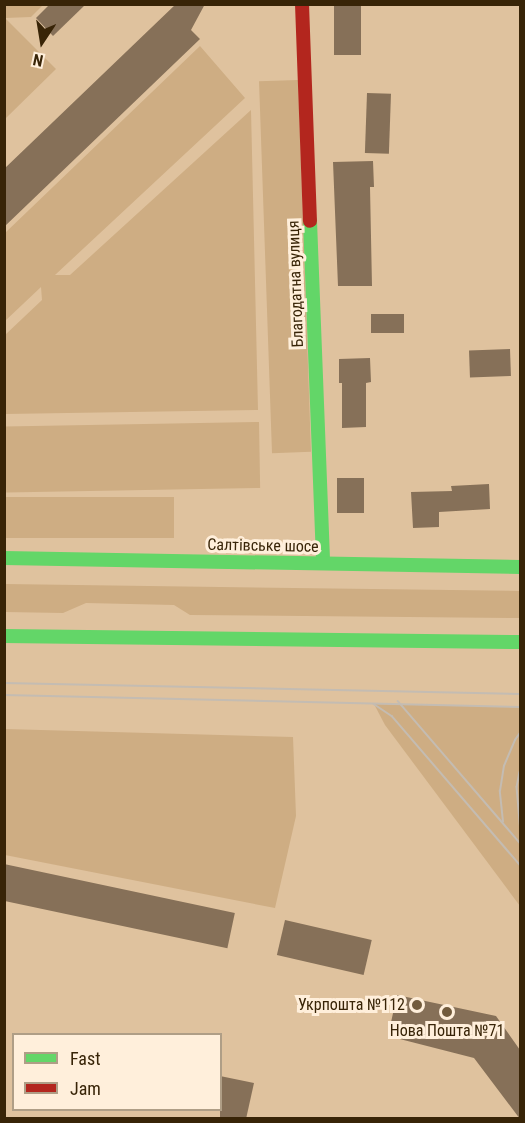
<!DOCTYPE html>
<meta charset="utf-8">
<style>
body{margin:0}
#map{position:relative;width:525px;height:1123px;overflow:hidden;background:#dfc29e;font-family:"Roboto Condensed",sans-serif}
div>[style]{position:absolute}
.green>*{inset:0;background:#cead83;transform-origin:0 0}
.building>*{inset:0;background:#867058;transform-origin:0 0}
.fast>*{height:14px;margin:-7px;padding:0 7px;transform-origin:7px;border-radius:7px;background:#63d668}
.jam>*{height:14px;margin:-7px;padding:0 7px;transform-origin:7px;border-radius:7px;background:#b3261e}
.tram>*{height:1.5px;margin:-0.75px;padding:0 0.75px;transform-origin:0.75px;border-radius:0.75px;background:#c4bcb2}
.dots>*{width:16px;height:16px;translate:-50% -50%;box-sizing:border-box;border:3px solid #ffefdb;border-radius:50%}
span{translate:-50% -50%;white-space:nowrap;text-align:center;line-height:1.15;-webkit-text-stroke:6px #ffefdb;paint-order:stroke}
.street-label{font-size:16px;color:#382407}
.poi-label{font-size:16px;color:#382407}
.right{translate:-100% -50%;text-align:right}
.frame{position:absolute;inset:0;border:6px solid #382407;pointer-events:none}
.legend{position:absolute;left:12px;top:1033px;width:210px;height:78px;box-sizing:border-box;background:#ffefdb;border:2px solid #af9e86;margin:0;padding:8px 10px;list-style:none;font-size:18px;color:#382407}
.legend li{display:flex;align-items:center;gap:12px;height:30px}
.legend b{width:30px;border:2px solid #af9e86}
.north{position:absolute;left:12px;top:12px;width:60px;height:60px;-webkit-text-stroke:4px #ffefdb;paint-order:stroke;rotate:192deg;font-size:16px;font-weight:700;line-height:24px;text-align:center;color:#382407}
.north::after{content:'';display:block;margin:auto;width:21px;height:27px;background:#382407;clip-path:polygon(50% 0,100% 100%,50% 72%,0 100%)}
</style>
<div id="map">
<div class="green">
<div style="clip-path:polygon(5px 4px,43px 4px,43px 5px,31px 17px,5px 18px)"></div>
<div style="clip-path:polygon(6px 19px,56px 69px,5px 119px,4px 21px)"></div>
<div style="clip-path:polygon(200px 46px,245px 98px,55px 275px,70px 275px,251px 110px,258px 410px,5px 414px,5px 335px,42px 300px,41px 287px,5px 321px,5px 233px)"></div>
<div style="left:298px;top:80px;width:372px;height:39px;rotate:88deg"></div>
<div style="left:259px;top:422px;width:66px;height:254px;rotate:89deg"></div>
<div style="left:5px;top:497px;width:169px;height:41px"></div>
<div style="clip-path:polygon(5px 584px,520px 591px,520px 618px,190px 615px,174px 605px,86px 603px,63px 613px,5px 612px)"></div>
<div style="clip-path:polygon(374px 704px,520px 707px,520px 906px,385px 725px)"></div>
<div style="clip-path:polygon(5px 729px,293px 737px,296px 816px,275px 908px,5px 855px)"></div>
</div>
<div class="building">
<div style="clip-path:polygon(50px 4px,86px 4px,53px 36px,36px 18px)"></div>
<div style="clip-path:polygon(176px 4px,205px 4px,191px 30px,200px 39px,4px 227px,4px 169px)"></div>
<div style="left:334px;top:4px;width:27px;height:51px"></div>
<div style="left:367px;top:93px;width:24px;height:60px;rotate:2deg"></div>
<div style="clip-path:polygon(373px 161px,374px 187px,370px 187px,372px 286px,338px 286px,333px 162px)"></div>
<div style="left:404px;top:314px;width:19px;height:33px;rotate:90deg"></div>
<div style="left:510px;top:349px;width:27px;height:41px;rotate:88deg"></div>
<div style="clip-path:polygon(370px 358px,371px 382px,366px 383px,366px 427px,342px 428px,342px 383px,339px 383px,339px 359px)"></div>
<div style="left:337px;top:478px;width:27px;height:35px"></div>
<div style="clip-path:polygon(489px 484px,490px 509px,439px 512px,439px 527px,413px 528px,411px 492px,452px 491px,451px 486px)"></div>
<div style="left:4px;top:864px;width:236px;height:36px;rotate:12deg"></div>
<div style="left:285px;top:920px;width:89px;height:36px;rotate:13deg"></div>
<div style="clip-path:polygon(397px 995px,496px 1016px,520px 1050px,520px 1119px,474px 1058px,388px 1036px)"></div>
<div style="clip-path:polygon(220px 1076px,254px 1083px,246px 1119px,220px 1119px)"></div>
</div>
<div class="fast">
<div style="left:310px;top:221px;width:342px;rotate:87.8deg"></div>
<div style="left:4px;top:558px;width:516px;rotate:1deg"></div>
<div style="left:4px;top:636px;width:516px;rotate:0.67deg"></div>
</div>
<div class="jam">
<div style="left:302px;top:4px;width:217px;rotate:87.9deg"></div>
</div>
<div class="tram">
<div style="left:4px;top:683px;width:516px;rotate:1.22deg"></div>
<div style="left:4px;top:695px;width:516px;rotate:1.33deg"></div>
<div style="left:398px;top:701px;width:187px;rotate:49.3deg"></div>
<div style="left:374px;top:704px;width:22px;rotate:34deg"></div>
<div style="left:392px;top:716px;width:196px;rotate:49.3deg"></div>
<div style="left:520px;top:772px;width:15px;rotate:101deg"></div>
<div style="left:517px;top:787px;width:38px;rotate:85deg"></div>
<div style="left:503px;top:822px;width:31px;rotate:-96deg"></div>
<div style="left:500px;top:791px;width:25px;rotate:-81deg"></div>
<div style="left:504px;top:766px;width:28px;rotate:-67deg"></div>
<div style="left:515px;top:740px;width:9px;rotate:-54deg"></div>
</div>
<div class="dots">
<div style="left:417px;top:1005px;background:#725b3c"></div>
<div style="left:447px;top:1012px;background:#725b3c"></div>
</div>
<div class="street-label">
<span style="left:296px;top:284px;rotate:-92deg">Благодатна вулиця</span>
<span style="left:263px;top:546px;rotate:1deg">Салтівське шосе</span>
</div>
<div class="poi-label">
<span class="right" style="left:405px;top:1005px">Укрпошта №112</span>
<span style="left:447px;top:1031px">Нова Пошта №71</span>
</div>
<div class="frame"></div>
<ul class="legend">
<li><b style="height:8px;background:#63d668"></b>Fast</li>
<li><b style="height:8px;background:#b3261e"></b>Jam</li>
</ul>
<div class="north">N</div>
</div>
